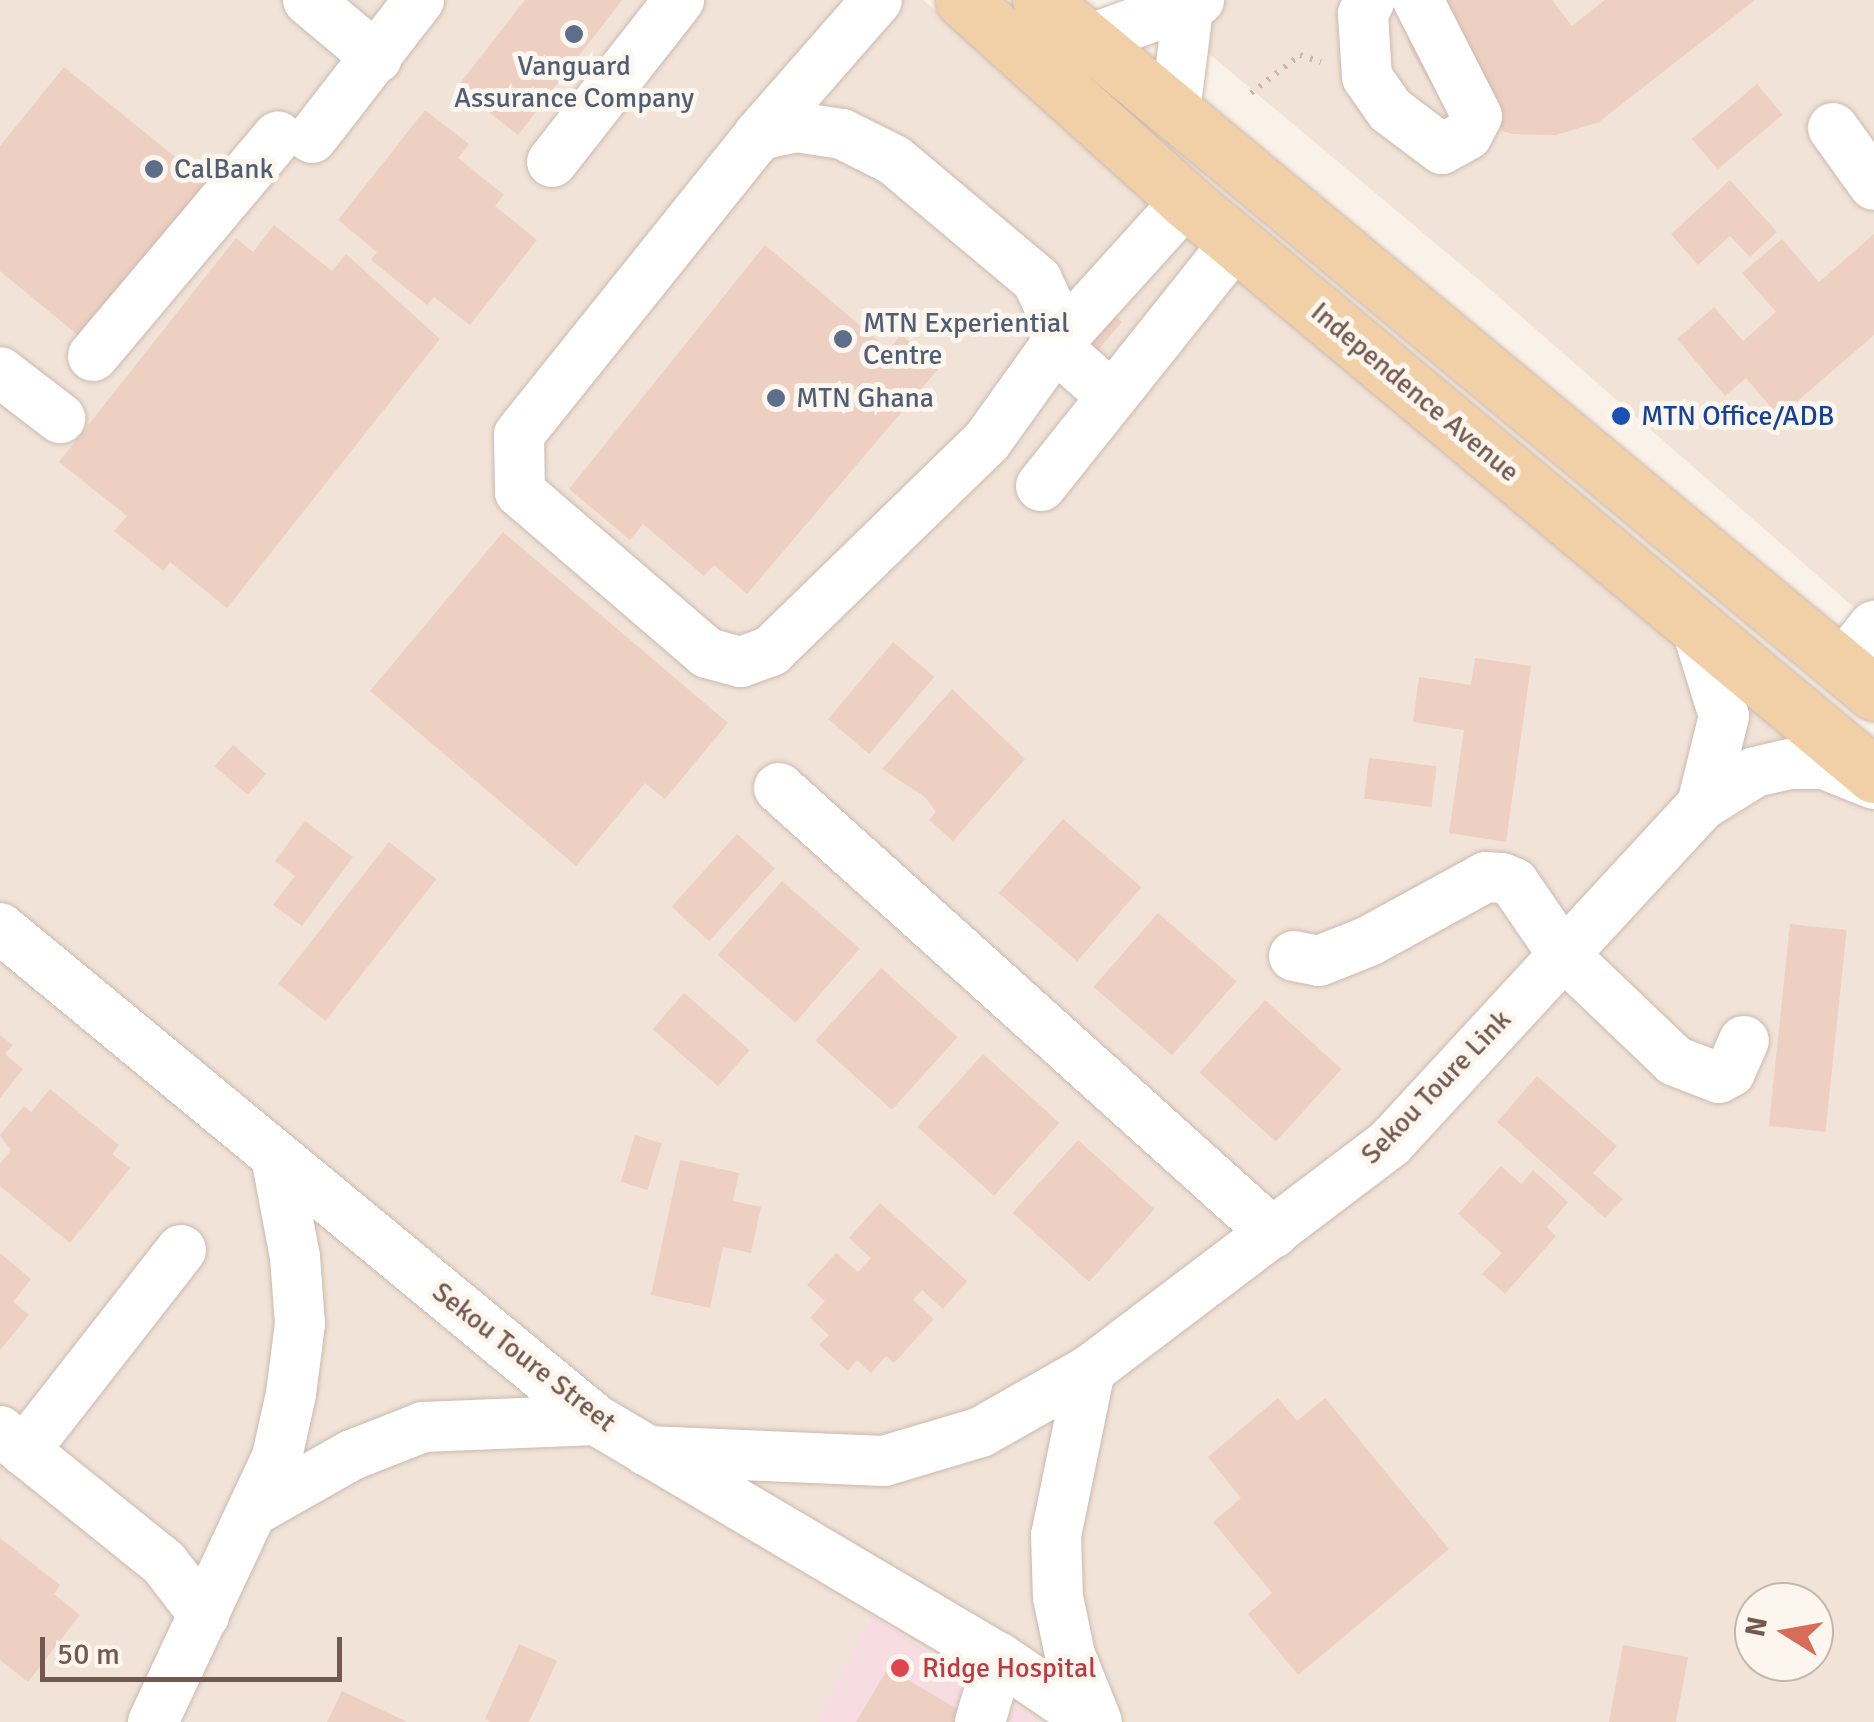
<!DOCTYPE html>
<style>
body{margin:0}
#map{position:relative;width:1874px;height:1722px;overflow:hidden;background:#faf2e8;font-family:Signika,sans-serif}
div>[style]{position:absolute}
.residential>*{inset:0;background:#f1e3d7}
.medical>*{inset:0;background:#f7dce2}
.building>*{inset:0;background:#edd0c2;transform-origin:0 0}
.path>*{height:6px;margin-top:-3px;transform-origin:0;background:repeating-linear-gradient(90deg,#d2b3a5 0 2.5px,transparent 0 10.5px)}
.roads{filter:drop-shadow(0 0 2px #cbb9af) drop-shadow(0 0 2px #cbb9af)}
.minor>*{height:50px;margin:-25px;padding:0 25px;transform-origin:25px;border-radius:25px;background:#fff}
.major>*{height:55px;margin:-27.5px;padding:0 27.5px;transform-origin:27.5px;border-radius:27.5px;background:#f2d0a7}
.dots>*{width:28px;height:28px;translate:-50% -50%;box-sizing:border-box;border:5px solid #fdf6ee;border-radius:50%}
span{translate:-50% -50%;white-space:nowrap;text-align:center;line-height:1.15;-webkit-text-stroke:10px #fdf6ee;paint-order:stroke}
.service-label{font-size:28px;color:#4e5e75}
.left{translate:0 -50%;text-align:left}
.street-label{font-size:28px;color:#72584e}
.transit-label{font-size:28px;color:#164399}
.health-label{font-size:28px;color:#be3a42}
.north{position:absolute;left:1734px;top:1582px;width:100px;height:100px;box-sizing:border-box;background:#fdf6ee;border:2px solid #c5b7ae;border-radius:50%;rotate:281deg;font-size:28px;font-weight:700;line-height:40px;text-align:center;color:#72584e}
.north::after{content:'';display:block;margin:auto;width:35px;height:45px;background:#d86c59;clip-path:polygon(50% 0,100% 100%,50% 72%,0 100%)}
.scale{position:absolute;left:40px;top:1637px;width:302px;height:45px;box-sizing:border-box;border:5px solid #72584e;border-top:0;padding-left:12px;font-size:30px;line-height:35px;white-space:nowrap;color:#72584e;-webkit-text-stroke:8px #fdf6ee;paint-order:stroke}
</style>
<div id="map">
<div class="residential">
<div style="clip-path:polygon(evenodd,0 0,923px 0,1874px 798px,1874px 1722px,1039px 1722px,873px 1615px,815px 1722px,0 1722px,0 0,1754px 1602px,1814px 1602px,1814px 1662px,1754px 1662px,1754px 1602px)"></div>
<div style="clip-path:polygon(1145px 0,1874px 0,1874px 625px,1484px 284px)"></div>
</div>
<div class="medical">
<div style="clip-path:polygon(872px 1615px,1039px 1722px,815px 1722px)"></div>
</div>
<div class="building">
<div style="clip-path:polygon(525px 0,622px 0,518px 135px,457px 87px)"></div>
<div style="clip-path:polygon(1400px 0,1552px 0,1572px 26px,1605px 0,1755px 0,1599px 122px,1556px 135px,1511px 134px,1468px 117px,1433px 88px,1410px 49px)"></div>
<div style="clip-path:polygon(64px 67px,211px 186px,85px 341px,0 271px,0 146px)"></div>
<div style="left:1757px;top:84px;width:40px;height:85px;rotate:50deg"></div>
<div style="clip-path:polygon(425px 110px,469px 144px,458px 158px,504px 195px,495px 206px,537px 240px,470px 325px,434px 297px,427px 305px,371px 260px,377px 252px,338px 220px)"></div>
<div style="clip-path:polygon(1730px 180px,1777px 232px,1750px 257px,1730px 236px,1698px 265px,1671px 234px)"></div>
<div style="clip-path:polygon(274px 225px,332px 271px,346px 254px,440px 339px,227px 608px,170px 562px,164px 571px,114px 531px,127px 516px,59px 462px,236px 238px,253px 252px)"></div>
<div style="clip-path:polygon(1874px 234px,1874px 335px,1779px 417px,1746px 378px,1725px 396px,1677px 339px,1714px 307px,1743px 341px,1776px 312px,1742px 273px,1782px 239px,1819px 282px)"></div>
<div style="clip-path:polygon(765px 245px,889px 350px,901px 334px,939px 368px,747px 594px,714px 565px,704px 576px,643px 524px,630px 540px,569px 489px)"></div>
<div style="left:1102px;top:305px;width:26px;height:40px;rotate:40deg"></div>
<div style="clip-path:polygon(503px 532px,728px 723px,665px 799px,645px 783px,576px 866px,370px 691px)"></div>
<div style="left:893px;top:642px;width:54px;height:101px;rotate:40deg"></div>
<div style="clip-path:polygon(1475px 658px,1531px 666px,1506px 842px,1449px 833px,1464px 730px,1413px 722px,1419px 677px,1471px 685px)"></div>
<div style="clip-path:polygon(952px 689px,1025px 759px,953px 841px,929px 820px,936px 812px,925px 797px,882px 769px)"></div>
<div style="left:233px;top:745px;width:44px;height:28px;rotate:41deg"></div>
<div style="left:1369px;top:758px;width:68px;height:41px;rotate:7deg"></div>
<div style="left:1063px;top:819px;width:104px;height:98px;rotate:41deg"></div>
<div style="clip-path:polygon(305px 821px,353px 857px,302px 926px,273px 905px,295px 876px,275px 861px)"></div>
<div style="left:737px;top:834px;width:51px;height:98px;rotate:42deg"></div>
<div style="left:389px;top:842px;width:60px;height:180px;rotate:38deg"></div>
<div style="left:782px;top:881px;width:103px;height:98px;rotate:41deg"></div>
<div style="left:1158px;top:913px;width:104px;height:98px;rotate:41deg"></div>
<div style="left:1790px;top:924px;width:57px;height:203px;rotate:6deg"></div>
<div style="left:881px;top:968px;width:103px;height:98px;rotate:42deg"></div>
<div style="left:684px;top:993px;width:87px;height:48px;rotate:41deg"></div>
<div style="left:1265px;top:1000px;width:103px;height:98px;rotate:42deg"></div>
<div style="clip-path:polygon(0 1035px,13px 1045px,5px 1054px,23px 1069px,0 1098px)"></div>
<div style="left:983px;top:1054px;width:103px;height:98px;rotate:42deg"></div>
<div style="clip-path:polygon(1537px 1076px,1617px 1146px,1593px 1173px,1623px 1199px,1605px 1218px,1497px 1122px)"></div>
<div style="clip-path:polygon(50px 1089px,119px 1145px,112px 1154px,130px 1168px,70px 1243px,0 1186px,0 1164px,11px 1150px,0 1135px,24px 1106px,31px 1112px)"></div>
<div style="left:635px;top:1135px;width:28px;height:49px;rotate:17deg"></div>
<div style="left:1078px;top:1140px;width:103px;height:98px;rotate:42deg"></div>
<div style="clip-path:polygon(680px 1160px,739px 1173px,733px 1201px,761px 1207px,751px 1253px,723px 1247px,710px 1308px,651px 1295px)"></div>
<div style="clip-path:polygon(1501px 1166px,1521px 1184px,1533px 1170px,1568px 1202px,1547px 1227px,1556px 1236px,1505px 1294px,1482px 1274px,1502px 1253px,1458px 1214px)"></div>
<div style="clip-path:polygon(880px 1203px,967px 1281px,943px 1309px,922px 1290px,913px 1300px,934px 1319px,894px 1363px,886px 1356px,871px 1373px,857px 1360px,848px 1371px,819px 1345px,829px 1335px,810px 1318px,825px 1301px,807px 1285px,836px 1253px,858px 1272px,871px 1258px,849px 1238px)"></div>
<div style="clip-path:polygon(0 1253px,31px 1279px,13px 1302px,29px 1315px,0 1350px)"></div>
<div style="clip-path:polygon(1278px 1398px,1297px 1421px,1325px 1398px,1449px 1549px,1298px 1675px,1248px 1614px,1272px 1593px,1213px 1522px,1241px 1498px,1208px 1457px)"></div>
<div style="clip-path:polygon(0 1538px,60px 1585px,54px 1594px,80px 1615px,28px 1682px,0 1660px)"></div>
<div style="clip-path:polygon(519px 1644px,557px 1661px,529px 1722px,491px 1722px,485px 1719px)"></div>
<div style="clip-path:polygon(1623px 1645px,1688px 1657px,1676px 1722px,1609px 1722px)"></div>
<div style="clip-path:polygon(888px 1668px,974px 1719px,972px 1722px,856px 1722px)"></div>
<div style="clip-path:polygon(342px 1691px,407px 1722px,327px 1722px)"></div>
</div>
<div class="path">
<div style="left:1251px;top:93px;width:62px;rotate:-37.8deg"></div>
<div style="left:1300px;top:55px;width:22px;rotate:18deg"></div>
</div>
<div class="roads">
<div class="minor">
<div style="left:308px;top:0;width:90px;rotate:40deg"></div>
<div style="left:877px;top:0;width:179px;rotate:131.2deg"></div>
<div style="left:759px;top:135px;width:384px;rotate:128.7deg"></div>
<div style="left:519px;top:435px;width:57px;rotate:89deg"></div>
<div style="left:520px;top:492px;width:247px;rotate:40.7deg"></div>
<div style="left:707px;top:653px;width:35px;rotate:15deg"></div>
<div style="left:741px;top:662px;width:32px;rotate:-20deg"></div>
<div style="left:771px;top:651px;width:301px;rotate:-44.2deg"></div>
<div style="left:987px;top:441px;width:117px;rotate:-54.4deg"></div>
<div style="left:1055px;top:346px;width:195px;rotate:-47.9deg"></div>
<div style="left:1370px;top:0;width:16px;rotate:117deg"></div>
<div style="left:1363px;top:14px;width:63px;rotate:86.4deg"></div>
<div style="left:1367px;top:77px;width:40px;rotate:55.1deg"></div>
<div style="left:1390px;top:110px;width:65px;rotate:36.9deg"></div>
<div style="left:1442px;top:149px;width:29px;rotate:-29deg"></div>
<div style="left:1467px;top:135px;width:21px;rotate:-62deg"></div>
<div style="left:1477px;top:116px;width:130px;rotate:-117deg"></div>
<div style="left:1088px;top:40px;width:118px;rotate:-19.8deg"></div>
<div style="left:1175px;top:112px;width:104px;rotate:-82.8deg"></div>
<div style="left:1833px;top:128px;width:70px;rotate:54.3deg"></div>
<div style="left:759px;top:135px;width:38px;rotate:-12deg"></div>
<div style="left:796px;top:127px;width:47px;rotate:8.7deg"></div>
<div style="left:842px;top:134px;width:58px;rotate:26.6deg"></div>
<div style="left:894px;top:160px;width:187px;rotate:40deg"></div>
<div style="left:1037px;top:280px;width:38px;rotate:65deg"></div>
<div style="left:1053px;top:314px;width:32px;rotate:86deg"></div>
<div style="left:1055px;top:346px;width:72px;rotate:41.6deg"></div>
<div style="left:312px;top:138px;width:175px;rotate:-52.2deg"></div>
<div style="left:552px;top:162px;width:206px;rotate:-51.9deg"></div>
<div style="left:93px;top:356px;width:287px;rotate:-49.9deg"></div>
<div style="left:0;top:372px;width:76px;rotate:37.5deg"></div>
<div style="left:1041px;top:486px;width:312px;rotate:-51.4deg"></div>
<div style="left:1697px;top:629px;width:91px;rotate:72.8deg"></div>
<div style="left:1724px;top:716px;width:92px;rotate:103.9deg"></div>
<div style="left:1841px;top:667px;width:53px;rotate:-51.2deg"></div>
<div style="left:779px;top:788px;width:665px;rotate:42.01deg"></div>
<div style="left:0;top:928px;width:773px;rotate:39.54deg"></div>
<div style="left:596px;top:1420px;width:468px;rotate:30.6deg"></div>
<div style="left:999px;top:1658px;width:114px;rotate:34.2deg"></div>
<div style="left:1294px;top:956px;width:25px;rotate:11deg"></div>
<div style="left:1319px;top:961px;width:54px;rotate:-21.8deg"></div>
<div style="left:1369px;top:941px;width:133px;rotate:-28.7deg"></div>
<div style="left:1486px;top:877px;width:16px;rotate:4deg"></div>
<div style="left:1502px;top:878px;width:13px;rotate:23deg"></div>
<div style="left:1514px;top:883px;width:85px;rotate:55.6deg"></div>
<div style="left:1562px;top:953px;width:156px;rotate:43.7deg"></div>
<div style="left:1675px;top:1061px;width:47px;rotate:21.1deg"></div>
<div style="left:1719px;top:1078px;width:13px;rotate:-29deg"></div>
<div style="left:1730px;top:1072px;width:34px;rotate:-66deg"></div>
<div style="left:1090px;top:1370px;width:168px;rotate:101.6deg"></div>
<div style="left:1056px;top:1535px;width:62px;rotate:88.2deg"></div>
<div style="left:1058px;top:1597px;width:59px;rotate:78.3deg"></div>
<div style="left:1070px;top:1655px;width:72px;rotate:68.1deg"></div>
<div style="left:0;top:1431px;width:211px;rotate:38.8deg"></div>
<div style="left:164px;top:1563px;width:66px;rotate:52.4deg"></div>
<div style="left:24px;top:1451px;width:255px;rotate:-52deg"></div>
<div style="left:647px;top:1451px;width:237px;rotate:2.4deg"></div>
<div style="left:884px;top:1461px;width:101px;rotate:-16.6deg"></div>
<div style="left:981px;top:1432px;width:125px;rotate:-29.6deg"></div>
<div style="left:1090px;top:1370px;width:376px;rotate:-37.1deg"></div>
<div style="left:1390px;top:1143px;width:460px;rotate:-47.3deg"></div>
<div style="left:1702px;top:805px;width:62px;rotate:-31.9deg"></div>
<div style="left:1755px;top:772px;width:36px;rotate:-13deg"></div>
<div style="left:1790px;top:764px;width:34px"></div>
<div style="left:1824px;top:764px;width:54px;rotate:21.8deg"></div>
<div style="left:253px;top:1511px;width:114px;rotate:-29.5deg"></div>
<div style="left:352px;top:1455px;width:76px;rotate:-21.5deg"></div>
<div style="left:423px;top:1427px;width:173px;rotate:-2.3deg"></div>
<div style="left:153px;top:1722px;width:293px;rotate:-64.9deg"></div>
<div style="left:277px;top:1457px;width:65px;rotate:-77.5deg"></div>
<div style="left:291px;top:1394px;width:71px;rotate:-82.7deg"></div>
<div style="left:300px;top:1324px;width:67px;rotate:-94.3deg"></div>
<div style="left:295px;top:1257px;width:103px;rotate:-100.7deg"></div>
<div style="left:980px;top:1722px;width:67px;rotate:-73.5deg"></div>
</div>
<div class="major">
<div style="left:963px;top:0;width:300px;rotate:42deg"></div>
<div style="left:1186px;top:201px;width:896px;rotate:39.84deg"></div>
<div style="left:1040px;top:0;width:1084px;rotate:39.72deg"></div>
</div>
</div>
<div class="dots">
<div style="left:574px;top:34px;background:#5c6f8a"></div>
<div style="left:154px;top:169px;background:#5c6f8a"></div>
<div style="left:843px;top:339px;background:#5c6f8a"></div>
<div style="left:776px;top:398px;background:#5c6f8a"></div>
<div style="left:1621px;top:416px;background:#1a4fb4"></div>
<div style="left:900px;top:1668px;background:#e0444e"></div>
</div>
<div class="service-label">
<span style="left:574px;top:82px">Vanguard<br>Assurance Company</span>
<span class="left" style="left:174px;top:169px">CalBank</span>
<span class="left" style="left:863px;top:339px">MTN Experiential<br>Centre</span>
<span class="left" style="left:796px;top:398px">MTN Ghana</span>
</div>
<div class="street-label">
<span style="left:1415px;top:392px;rotate:40deg">Independence Avenue</span>
<span style="left:1436px;top:1087px;rotate:-46deg">Sekou Toure Link</span>
<span style="left:524px;top:1357px;rotate:38deg">Sekou Toure Street</span>
</div>
<div class="transit-label">
<span class="left" style="left:1641px;top:416px">MTN Office/ADB</span>
</div>
<div class="health-label">
<span class="left" style="left:922px;top:1668px">Ridge Hospital</span>
</div>
<div class="north">N</div>
<div class="scale">50 m</div>
</div>
